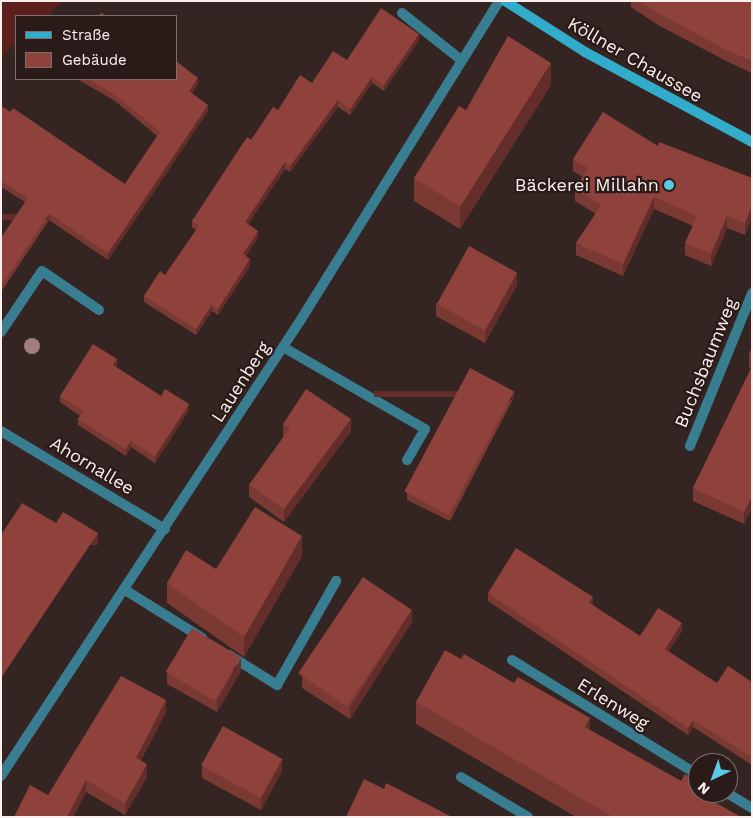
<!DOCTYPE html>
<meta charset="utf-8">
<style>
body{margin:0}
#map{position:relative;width:753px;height:818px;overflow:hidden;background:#342422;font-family:"Work Sans",sans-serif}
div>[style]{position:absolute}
.green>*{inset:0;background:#5b1f1c}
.lane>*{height:10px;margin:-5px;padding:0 5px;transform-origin:5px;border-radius:5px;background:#397d90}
.street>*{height:10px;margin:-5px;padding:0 5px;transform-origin:5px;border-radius:5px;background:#397d90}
.secondary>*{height:10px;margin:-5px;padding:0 5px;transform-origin:5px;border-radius:5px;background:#31accb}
.trees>*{width:16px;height:16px;margin:-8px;border-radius:50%;background:#a07f7b}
.wall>*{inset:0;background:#7a3933}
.shaded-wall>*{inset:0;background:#632e29;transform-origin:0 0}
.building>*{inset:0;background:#8e423b;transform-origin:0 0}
.dots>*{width:14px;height:14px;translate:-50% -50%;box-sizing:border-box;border:2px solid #2a1b19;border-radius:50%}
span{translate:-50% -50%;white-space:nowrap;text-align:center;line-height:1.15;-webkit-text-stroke:4.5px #2a1b19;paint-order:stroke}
.street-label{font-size:18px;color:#faefed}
.poi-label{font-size:18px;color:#faefed}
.right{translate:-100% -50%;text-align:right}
.frame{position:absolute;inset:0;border:2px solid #faefed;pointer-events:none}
.legend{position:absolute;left:15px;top:15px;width:162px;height:65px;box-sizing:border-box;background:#2a1b19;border:1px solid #7d706e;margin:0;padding:6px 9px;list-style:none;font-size:15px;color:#faefed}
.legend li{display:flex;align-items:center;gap:10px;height:25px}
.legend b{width:25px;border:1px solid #7d706e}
.north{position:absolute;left:688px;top:753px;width:50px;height:50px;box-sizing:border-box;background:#2a1b19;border:1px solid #7d706e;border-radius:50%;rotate:222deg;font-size:14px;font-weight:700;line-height:20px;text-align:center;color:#faefed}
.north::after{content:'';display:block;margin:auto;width:18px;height:22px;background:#5bc8e6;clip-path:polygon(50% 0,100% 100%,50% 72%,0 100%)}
</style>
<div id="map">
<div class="green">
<div style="clip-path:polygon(1px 1px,63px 1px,47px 16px,16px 16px,16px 43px,1px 57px)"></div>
</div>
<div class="lane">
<div style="left:402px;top:13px;width:75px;rotate:38.5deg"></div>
<div style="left:283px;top:347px;width:164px;rotate:30deg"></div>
<div style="left:425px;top:429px;width:36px;rotate:120deg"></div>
<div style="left:125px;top:590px;width:91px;rotate:31.9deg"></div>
<div style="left:229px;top:655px;width:57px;rotate:32deg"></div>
<div style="left:277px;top:685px;width:120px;rotate:-60.4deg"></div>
<div style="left:512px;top:660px;width:219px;rotate:31.7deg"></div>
<div style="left:461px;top:777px;width:78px;rotate:30.8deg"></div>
<div style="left:727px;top:793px;width:29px;rotate:31deg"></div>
</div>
<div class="street">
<div style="left:1px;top:332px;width:73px;rotate:-56.1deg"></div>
<div style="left:42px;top:271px;width:69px;rotate:34.4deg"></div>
<div style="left:1px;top:431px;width:191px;rotate:30.9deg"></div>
<div style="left:690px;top:446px;width:165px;rotate:-67.9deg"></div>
<div style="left:1px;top:776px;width:544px;rotate:-56.69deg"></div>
<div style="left:300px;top:321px;width:377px;rotate:-58.1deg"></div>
</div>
<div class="secondary">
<div style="left:505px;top:1px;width:95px;rotate:32.5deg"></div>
<div style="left:585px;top:52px;width:190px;rotate:28.3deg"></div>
</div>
<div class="trees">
<div style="left:32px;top:346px"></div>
</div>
<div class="wall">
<div style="clip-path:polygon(631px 1px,752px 1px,752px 73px,730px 63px,658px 25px,631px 7px)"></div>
<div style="clip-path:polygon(419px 40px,384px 91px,372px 83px,350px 115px,338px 107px,290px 172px,285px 169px,248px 224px,258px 237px,246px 256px,250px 266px,218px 315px,212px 311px,196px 335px,144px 302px,144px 296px,165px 275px,196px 230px,192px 227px,192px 221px,251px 140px,278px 110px,312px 83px,347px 60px)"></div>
<div style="clip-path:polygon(77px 79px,176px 79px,198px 84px,191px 93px,208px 111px,108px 260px,49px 220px,1px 292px,1px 238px,25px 202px,1px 187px,1px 106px,125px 184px,157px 136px,115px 101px)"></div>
<div style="clip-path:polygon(551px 85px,460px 229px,414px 201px,414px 178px,466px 110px)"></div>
<div style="clip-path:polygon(658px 146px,752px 178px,745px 235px,727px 228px,711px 266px,685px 255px,685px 243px,693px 226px,654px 209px,623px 276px,576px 255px,576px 243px,596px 214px,575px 201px,575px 189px,583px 177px,573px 171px,573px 159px)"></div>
<div style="clip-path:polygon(517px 285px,485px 343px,436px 316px,436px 303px)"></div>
<div style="clip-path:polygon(752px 348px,752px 508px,744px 524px,693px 501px,693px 488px,751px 368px,749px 367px,749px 354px)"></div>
<div style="clip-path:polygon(117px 366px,116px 367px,161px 396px,189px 410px,155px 463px,131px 447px,126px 456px,78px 425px,78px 419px,80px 416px,60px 402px,60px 396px)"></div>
<div style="clip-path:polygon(514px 397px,450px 521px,407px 500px,407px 493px)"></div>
<div style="clip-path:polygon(283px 424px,351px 431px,284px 522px,249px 497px,249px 485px,284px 436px,283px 436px)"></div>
<div style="clip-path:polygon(302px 556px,244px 657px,167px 603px,167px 583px,216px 569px)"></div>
<div style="clip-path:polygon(488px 593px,593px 604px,593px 605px,640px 636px,682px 631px,668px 652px,717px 683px,752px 682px,752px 765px,693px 727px,688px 735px,488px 601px)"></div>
<div style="clip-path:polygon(412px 622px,350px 719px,302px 688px,302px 676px)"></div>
<div style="clip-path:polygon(461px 659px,681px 781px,705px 793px,705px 797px,741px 817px,576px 817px,416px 724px,416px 702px)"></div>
<div style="clip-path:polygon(241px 671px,217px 712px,167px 684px,167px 672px)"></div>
<div style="clip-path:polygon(166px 712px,141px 760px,147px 777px,125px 815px,86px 792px,73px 817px,14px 817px,48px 795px)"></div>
<div style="clip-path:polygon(202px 766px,282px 771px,261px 810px,202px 778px)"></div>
</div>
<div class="shaded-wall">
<div style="clip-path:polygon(419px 34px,419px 40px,384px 91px,384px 85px)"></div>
<div style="clip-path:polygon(551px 63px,551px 85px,460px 229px,460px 207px)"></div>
<div style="clip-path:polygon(372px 77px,372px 83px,350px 115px,350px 109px)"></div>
<div style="clip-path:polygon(198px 78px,198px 84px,189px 98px,189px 91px)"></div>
<div style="clip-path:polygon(338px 100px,338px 107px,290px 172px,290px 166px)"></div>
<div style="clip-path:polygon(208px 105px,208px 111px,108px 260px,108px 253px)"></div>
<div style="clip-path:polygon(285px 162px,285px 169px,245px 229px,245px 222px)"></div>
<div style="clip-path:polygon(654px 197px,654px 209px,623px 276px,623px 264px)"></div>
<div style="clip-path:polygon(752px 206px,752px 218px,745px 235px,745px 223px)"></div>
<div style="left:49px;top:214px;width:6px;height:87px;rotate:90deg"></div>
<div style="clip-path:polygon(727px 216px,727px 228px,711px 266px,711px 254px)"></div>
<div style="clip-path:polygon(258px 231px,258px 237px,243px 261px,243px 254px)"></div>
<div style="clip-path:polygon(250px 259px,250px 266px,218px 315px,218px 309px)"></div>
<div style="clip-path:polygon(517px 273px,517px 285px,485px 343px,485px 331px)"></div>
<div style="clip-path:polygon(212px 305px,212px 311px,196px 335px,196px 329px)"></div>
<div style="clip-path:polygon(117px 359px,117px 366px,113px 371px,113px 365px)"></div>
<div style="left:514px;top:391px;width:6px;height:140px;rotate:90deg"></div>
<div style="clip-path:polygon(189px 404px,189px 410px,155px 463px,155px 456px)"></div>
<div style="clip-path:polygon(351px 419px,351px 431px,284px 522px,284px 509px)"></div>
<div style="clip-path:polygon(131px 441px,131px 447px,126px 456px,126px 449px)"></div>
<div style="clip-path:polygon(752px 496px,752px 508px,744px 524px,744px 512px)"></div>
<div style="left:98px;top:533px;width:12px;height:174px;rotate:90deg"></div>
<div style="clip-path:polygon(302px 536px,302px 556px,244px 657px,244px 637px)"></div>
<div style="clip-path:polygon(593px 597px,593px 604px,589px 610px,589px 603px)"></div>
<div style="clip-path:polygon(412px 610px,412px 622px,350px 719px,350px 707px)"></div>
<div style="clip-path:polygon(682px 623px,682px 631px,665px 657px,665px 649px)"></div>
<div style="clip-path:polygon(241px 658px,241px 671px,217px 712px,217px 700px)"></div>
<div style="clip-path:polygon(166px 700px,166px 712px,136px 770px,136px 758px)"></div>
<div style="clip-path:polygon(590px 718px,590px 740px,585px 727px)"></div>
<div style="clip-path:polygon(693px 720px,693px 727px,688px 735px,688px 728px)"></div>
<div style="clip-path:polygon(282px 759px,282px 771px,261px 810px,261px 798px)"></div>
<div style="clip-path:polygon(147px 764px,147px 777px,125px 815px,125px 803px)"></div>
<div style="clip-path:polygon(86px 780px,86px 792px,73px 817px,67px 817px)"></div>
<div style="clip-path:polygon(701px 793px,705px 793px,705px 807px,700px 794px)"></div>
</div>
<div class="building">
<div style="clip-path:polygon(640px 1px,752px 1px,752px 61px,730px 52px,658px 13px)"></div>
<div style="clip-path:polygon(381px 8px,419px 34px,384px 85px,372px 77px,350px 109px,338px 100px,290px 166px,285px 162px,245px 222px,258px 231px,243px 254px,250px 259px,218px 309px,212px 305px,196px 329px,144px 296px,160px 271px,165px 275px,199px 226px,192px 221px,247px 137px,251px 140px,273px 107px,278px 110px,300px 75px,312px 83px,333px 51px,347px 60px)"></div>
<div style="clip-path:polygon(101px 13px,106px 16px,99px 16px)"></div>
<div style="clip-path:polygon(508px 36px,551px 63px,460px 207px,414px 178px,459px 106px,466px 110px)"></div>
<div style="clip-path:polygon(176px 61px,198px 78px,189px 91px,208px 105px,108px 253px,49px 214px,1px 286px,1px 238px,28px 198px,1px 181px,1px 106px,10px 112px,13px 108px,125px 184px,160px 132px,115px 95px,88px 79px,176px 79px)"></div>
<div style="clip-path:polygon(603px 112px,658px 146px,659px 142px,752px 178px,752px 206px,745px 223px,727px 216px,711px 254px,685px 243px,697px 216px,654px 197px,623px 264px,576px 243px,601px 205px,575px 189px,588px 168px,573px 159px)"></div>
<div style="left:469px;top:246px;width:55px;height:66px;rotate:29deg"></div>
<div style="clip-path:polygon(93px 344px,117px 359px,113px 365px,161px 396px,165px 389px,189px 404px,155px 456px,131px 441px,126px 449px,78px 419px,83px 411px,60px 396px)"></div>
<div style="clip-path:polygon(752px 348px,752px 355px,749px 354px)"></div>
<div style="clip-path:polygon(752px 367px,752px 464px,750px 468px,752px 469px,752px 496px,744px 512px,693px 488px)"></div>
<div style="left:470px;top:368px;width:50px;height:140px;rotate:28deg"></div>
<div style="clip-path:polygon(306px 389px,351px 419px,284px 509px,249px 485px,290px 428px,283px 424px)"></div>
<div style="clip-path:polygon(22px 503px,56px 523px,63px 512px,98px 533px,1px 678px,1px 535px)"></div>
<div style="clip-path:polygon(255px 507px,302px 536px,244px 637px,167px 583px,186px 550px,216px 569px)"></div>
<div style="clip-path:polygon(516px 548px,593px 597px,589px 603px,640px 636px,658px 608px,682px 623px,665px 649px,717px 683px,728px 666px,752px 682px,752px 757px,693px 720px,688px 728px,488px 593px)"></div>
<div style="left:363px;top:577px;width:59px;height:116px;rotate:34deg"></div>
<div style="left:192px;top:628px;width:57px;height:51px;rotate:31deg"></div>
<div style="clip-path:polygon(445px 650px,461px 659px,464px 654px,514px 683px,518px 677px,590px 718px,585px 727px,681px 781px,685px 774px,698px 782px,698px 793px,701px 793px,700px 794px,741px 817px,613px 817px,416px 702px)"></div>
<div style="clip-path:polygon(121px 676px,166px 700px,136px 758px,147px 764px,125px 803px,86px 780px,67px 817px,14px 817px,30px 785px,48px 795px)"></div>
<div style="left:223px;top:726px;width:68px;height:45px;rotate:29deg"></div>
<div style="clip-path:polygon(364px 779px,384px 789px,386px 783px,452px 817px,346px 817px)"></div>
</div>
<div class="dots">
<div style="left:669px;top:185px;background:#5bc8e6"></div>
</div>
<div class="street-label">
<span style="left:635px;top:60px;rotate:30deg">Köllner Chaussee</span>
<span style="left:706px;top:363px;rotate:-68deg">Buchsbaumweg</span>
<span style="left:241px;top:382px;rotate:-57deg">Lauenberg</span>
<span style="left:92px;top:466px;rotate:31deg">Ahornallee</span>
<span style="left:613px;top:704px;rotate:32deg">Erlenweg</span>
</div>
<div class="poi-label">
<span class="right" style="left:659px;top:185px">Bäckerei Millahn</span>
</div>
<div class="frame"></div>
<ul class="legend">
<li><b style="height:6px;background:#31accb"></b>Straße</li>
<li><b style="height:14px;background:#8e423b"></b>Gebäude</li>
</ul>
<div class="north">N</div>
</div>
